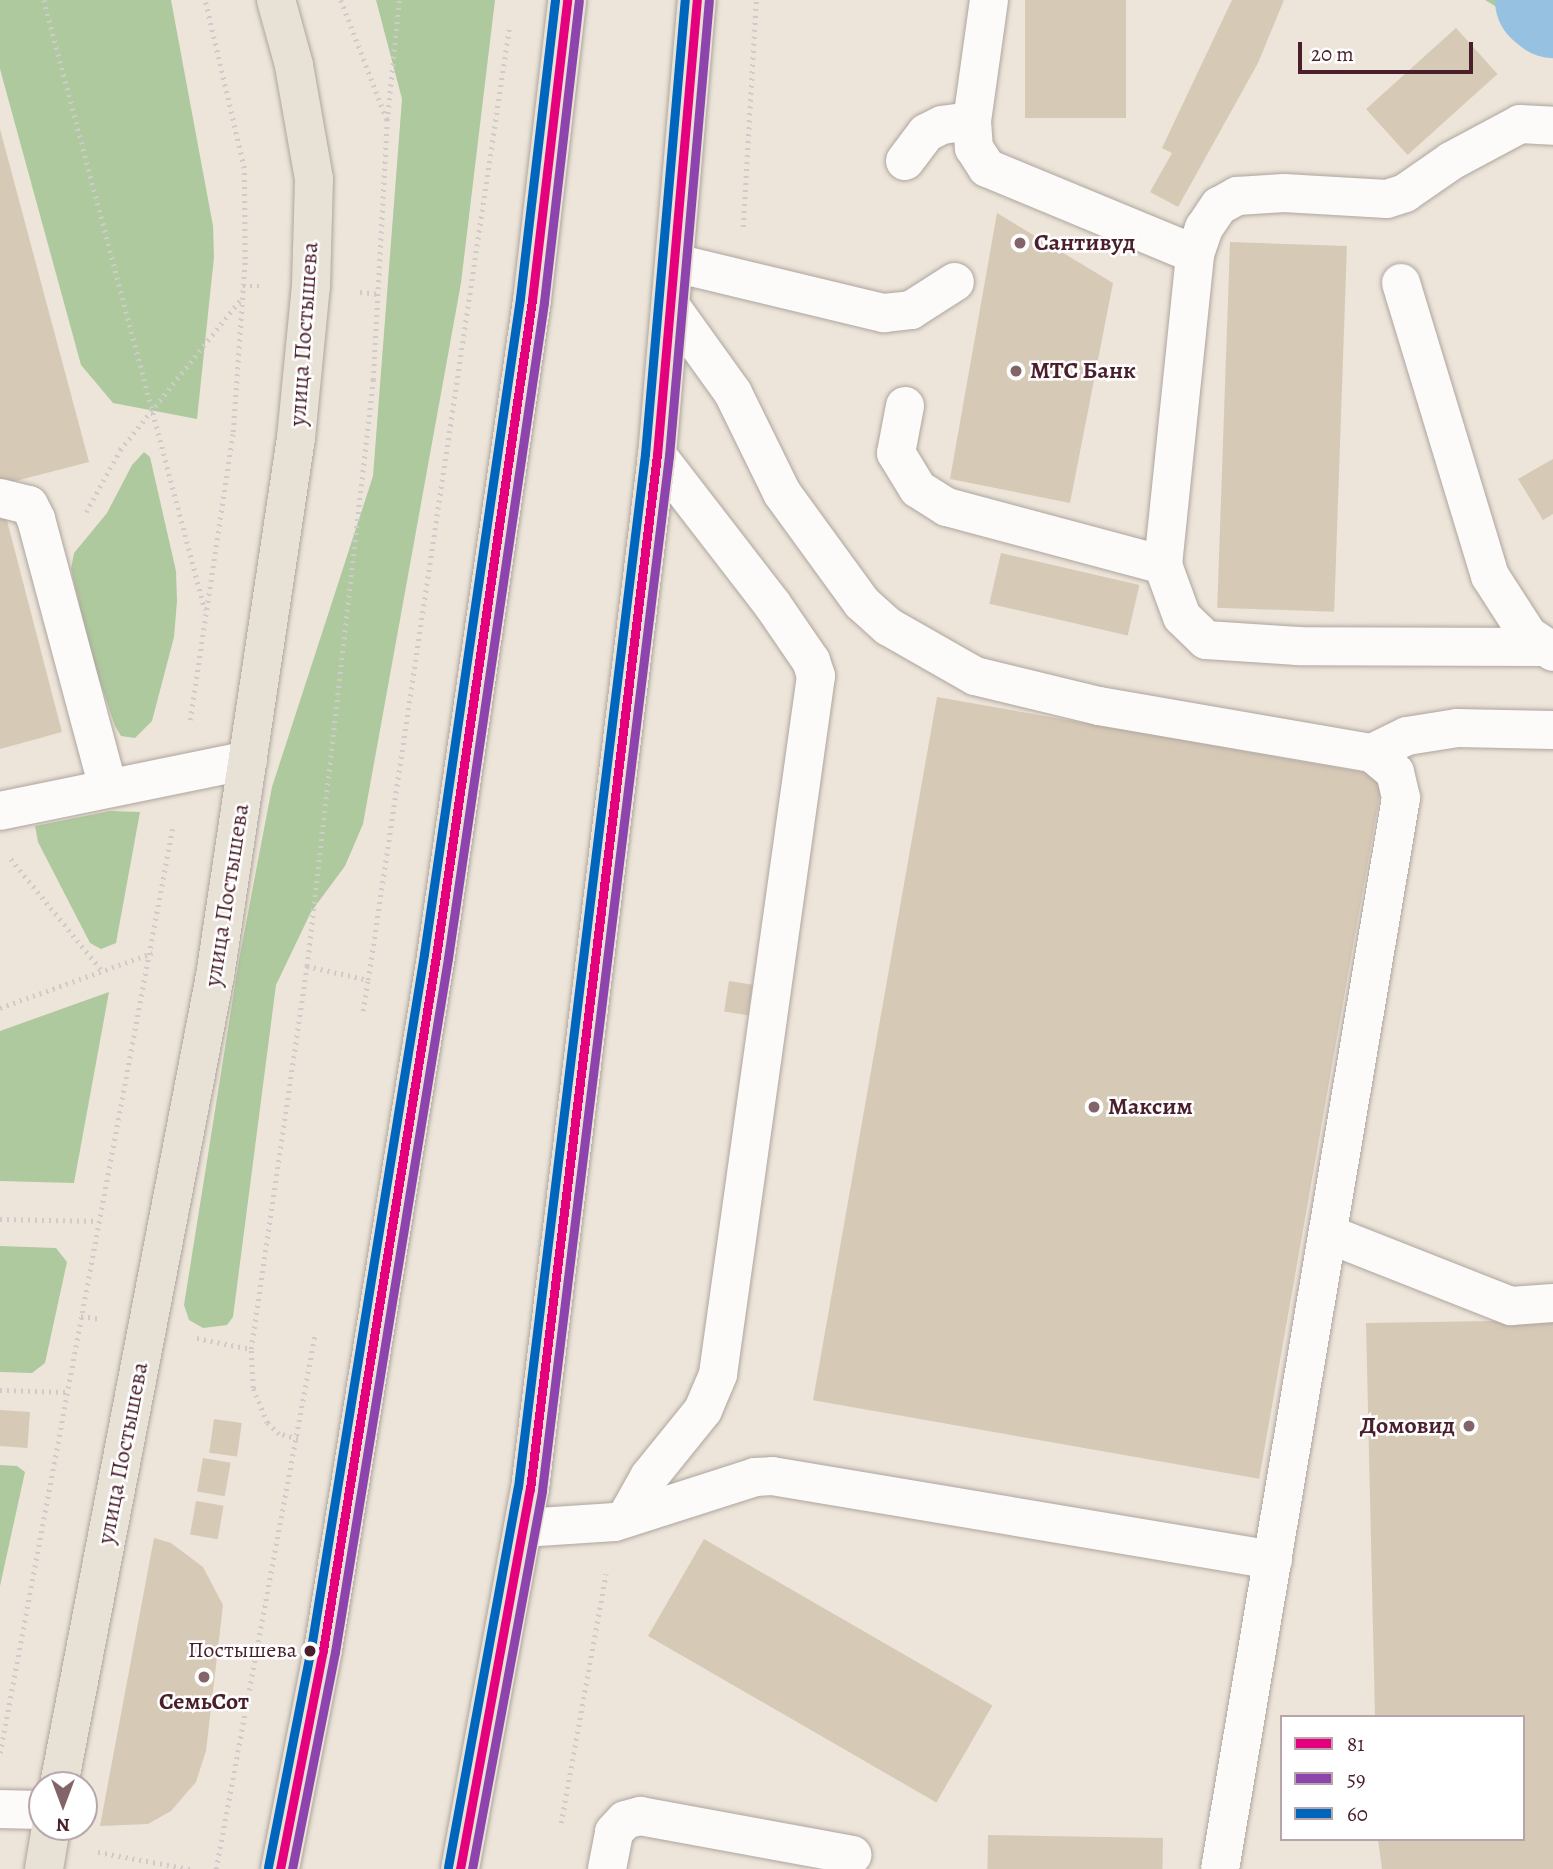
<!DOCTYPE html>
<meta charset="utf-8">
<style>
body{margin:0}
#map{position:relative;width:1553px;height:1869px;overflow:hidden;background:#ede5d9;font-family:Alegreya,serif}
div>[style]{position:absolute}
.forest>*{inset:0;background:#afc99e}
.river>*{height:105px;margin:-52.5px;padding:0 52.5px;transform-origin:52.5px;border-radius:52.5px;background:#96c1e1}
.building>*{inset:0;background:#d6c9b6;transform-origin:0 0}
.path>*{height:4.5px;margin-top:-2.25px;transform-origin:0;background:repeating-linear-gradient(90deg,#cfcbc9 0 2px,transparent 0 7px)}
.roads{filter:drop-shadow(0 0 2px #aea59f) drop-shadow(0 0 2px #aea59f)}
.minor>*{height:38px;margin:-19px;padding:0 19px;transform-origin:19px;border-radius:19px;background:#fcfbf9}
.major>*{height:38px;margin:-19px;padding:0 19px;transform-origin:19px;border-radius:19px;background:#e7e2d5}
.highway>*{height:38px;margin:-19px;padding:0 19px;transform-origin:19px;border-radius:19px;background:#e7e2d5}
.bus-1>*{height:9px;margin:-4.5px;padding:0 4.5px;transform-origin:4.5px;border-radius:4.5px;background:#e5007d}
.bus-2>*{height:9px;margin:-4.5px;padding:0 4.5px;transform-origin:4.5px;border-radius:4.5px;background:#8e44ad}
.bus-3>*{height:9px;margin:-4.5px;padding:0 4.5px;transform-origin:4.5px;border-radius:4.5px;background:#0065bd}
.dots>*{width:19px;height:19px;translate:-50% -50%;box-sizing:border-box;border:4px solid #fff;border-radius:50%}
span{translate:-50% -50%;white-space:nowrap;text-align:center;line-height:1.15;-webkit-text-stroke:5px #fff;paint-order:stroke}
.bus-label{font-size:22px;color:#4a1f2b}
.right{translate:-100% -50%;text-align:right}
.poi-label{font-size:24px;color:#4a1f2b;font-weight:700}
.left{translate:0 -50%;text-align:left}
.street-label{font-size:24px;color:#4a1f2b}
.legend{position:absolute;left:1280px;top:1715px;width:245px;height:126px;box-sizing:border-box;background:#fff;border:2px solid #b7a5aa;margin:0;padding:9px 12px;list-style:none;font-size:21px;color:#4a1f2b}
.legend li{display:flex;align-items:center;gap:14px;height:35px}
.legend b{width:35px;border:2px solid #b7a5aa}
.north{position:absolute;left:28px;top:1771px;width:70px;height:70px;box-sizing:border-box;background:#fff;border:2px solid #b7a5aa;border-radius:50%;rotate:180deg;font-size:19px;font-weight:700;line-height:28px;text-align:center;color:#4a1f2b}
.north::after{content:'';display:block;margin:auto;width:24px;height:32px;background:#836468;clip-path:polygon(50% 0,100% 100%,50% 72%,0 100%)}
.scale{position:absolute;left:1298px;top:42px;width:175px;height:32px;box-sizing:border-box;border:4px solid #4a1f2b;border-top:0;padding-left:9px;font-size:21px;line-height:24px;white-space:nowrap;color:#4a1f2b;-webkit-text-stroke:5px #fff;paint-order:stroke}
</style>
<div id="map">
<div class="forest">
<div style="clip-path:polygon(0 0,171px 0,213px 226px,214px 257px,197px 419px,113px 403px,81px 365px,0 69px)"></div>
<div style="clip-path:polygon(376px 0,495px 0,461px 283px,363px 824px,345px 866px,311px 912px,276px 985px,233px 1317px,227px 1325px,203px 1328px,189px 1320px,184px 1305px,239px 960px,272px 787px,373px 476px,402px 99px)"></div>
<div style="clip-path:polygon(1485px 0,1553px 0,1553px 41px)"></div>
<div style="clip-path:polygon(144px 452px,150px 457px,176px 571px,177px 601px,174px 637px,152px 721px,135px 738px,121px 736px,115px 726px,91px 655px,71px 569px,74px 553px,107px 513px,132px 465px)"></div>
<div style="clip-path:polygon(110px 811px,140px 812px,116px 943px,101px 949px,90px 943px,38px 842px,35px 826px)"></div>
<div style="clip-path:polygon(109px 992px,74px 1183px,0 1181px,0 1031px)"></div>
<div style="clip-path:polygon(0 1246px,56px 1248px,67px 1262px,45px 1363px,32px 1373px,0 1372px)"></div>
<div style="clip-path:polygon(0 1465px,17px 1466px,25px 1472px,0 1586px)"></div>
</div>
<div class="river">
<div style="left:1547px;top:0;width:8px;rotate:40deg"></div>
</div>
<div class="building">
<div style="left:1025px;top:0;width:101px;height:118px"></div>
<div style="clip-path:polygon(1232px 0,1284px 0,1258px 63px,1178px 207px,1150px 192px,1172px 153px,1162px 148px)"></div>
<div style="left:1456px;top:28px;width:62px;height:121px;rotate:48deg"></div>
<div style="clip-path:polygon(0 129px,89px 462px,0 485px)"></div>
<div style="clip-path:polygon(997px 213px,1113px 283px,1070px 503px,950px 479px)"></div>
<div style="left:1230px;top:242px;width:117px;height:366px;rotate:2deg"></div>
<div style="clip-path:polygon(1553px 459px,1553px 514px,1543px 520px,1518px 479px)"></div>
<div style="clip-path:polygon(5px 513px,62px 732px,0 749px,0 515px)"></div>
<div style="left:1001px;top:553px;width:142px;height:52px;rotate:13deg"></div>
<div style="left:937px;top:697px;width:453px;height:714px;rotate:10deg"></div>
<div style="left:729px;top:981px;width:24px;height:31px;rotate:9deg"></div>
<div style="clip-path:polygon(1553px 1320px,1553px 1869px,1382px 1869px,1378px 1839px,1523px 1839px,1523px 1717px,1375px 1717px,1366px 1323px)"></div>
<div style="left:0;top:1410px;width:30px;height:36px;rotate:4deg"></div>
<div style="left:214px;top:1419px;width:28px;height:34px;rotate:8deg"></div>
<div style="left:203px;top:1458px;width:28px;height:34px;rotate:10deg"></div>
<div style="left:196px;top:1501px;width:28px;height:34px;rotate:10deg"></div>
<div style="clip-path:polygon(154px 1538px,171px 1543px,203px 1567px,223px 1605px,206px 1751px,196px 1782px,171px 1811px,148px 1824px,100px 1826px)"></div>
<div style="left:704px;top:1539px;width:333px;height:112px;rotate:30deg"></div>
<div style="left:988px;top:1835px;width:175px;height:34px;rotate:1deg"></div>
</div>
<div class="path">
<div style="left:44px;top:0;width:631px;rotate:75.21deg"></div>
<div style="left:341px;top:0;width:129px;rotate:69deg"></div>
<div style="left:743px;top:227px;width:227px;rotate:-86.7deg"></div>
<div style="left:243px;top:286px;width:18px"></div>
<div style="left:360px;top:292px;width:20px;rotate:6deg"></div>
<div style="left:86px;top:512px;width:71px;rotate:-61.3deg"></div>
<div style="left:120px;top:450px;width:193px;rotate:-51.3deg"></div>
<div style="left:190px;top:720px;width:291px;rotate:-81.5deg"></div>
<div style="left:233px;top:432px;width:173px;rotate:-86deg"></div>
<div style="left:245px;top:259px;width:91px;rotate:-90.6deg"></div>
<div style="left:244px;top:168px;width:172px;rotate:-103.1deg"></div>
<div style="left:11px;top:859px;width:146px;rotate:50.8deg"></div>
<div style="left:307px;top:966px;width:590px;rotate:-83.57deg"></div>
<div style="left:373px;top:380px;width:259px;rotate:-86.9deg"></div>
<div style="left:387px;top:121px;width:122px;rotate:-84.3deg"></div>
<div style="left:0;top:1008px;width:162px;rotate:-19.9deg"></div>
<div style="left:363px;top:1011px;width:31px;rotate:-81deg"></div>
<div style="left:0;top:1219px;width:98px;rotate:1.2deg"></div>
<div style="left:81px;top:1316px;width:18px;rotate:9deg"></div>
<div style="left:197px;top:1338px;width:55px;rotate:11.5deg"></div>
<div style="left:0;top:1390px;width:66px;rotate:1.7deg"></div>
<div style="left:298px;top:1439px;width:20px;rotate:-165deg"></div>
<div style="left:279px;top:1434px;width:16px;rotate:-137deg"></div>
<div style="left:267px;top:1423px;width:38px;rotate:-112deg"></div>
<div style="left:253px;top:1388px;width:39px;rotate:-93deg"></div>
<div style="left:251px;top:1349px;width:387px;rotate:-81.7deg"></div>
<div style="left:307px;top:966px;width:63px;rotate:12.9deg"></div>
<div style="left:368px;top:980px;width:961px;rotate:-81.57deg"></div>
<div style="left:0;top:1753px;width:944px;rotate:-79.44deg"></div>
<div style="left:561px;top:1823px;width:253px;rotate:-79.8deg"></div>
<div style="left:98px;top:1852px;width:94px;rotate:10.5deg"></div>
<div style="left:216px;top:1869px;width:544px;rotate:-79.52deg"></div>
</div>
<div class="roads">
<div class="minor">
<div style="left:989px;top:0;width:122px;rotate:98deg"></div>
<div style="left:972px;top:121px;width:27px;rotate:86deg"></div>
<div style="left:974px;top:148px;width:24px;rotate:57deg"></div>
<div style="left:987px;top:168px;width:225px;rotate:22.5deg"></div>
<div style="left:905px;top:161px;width:35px;rotate:-53deg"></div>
<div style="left:926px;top:133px;width:18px;rotate:-27deg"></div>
<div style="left:942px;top:125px;width:30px;rotate:-8deg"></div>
<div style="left:675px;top:263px;width:215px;rotate:13.5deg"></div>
<div style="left:884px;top:313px;width:27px;rotate:-6deg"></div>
<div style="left:911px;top:310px;width:52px;rotate:-32.5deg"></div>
<div style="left:1401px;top:283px;width:306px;rotate:73.1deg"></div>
<div style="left:1490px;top:576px;width:70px;rotate:57.2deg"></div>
<div style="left:1528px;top:635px;width:30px;rotate:34deg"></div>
<div style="left:672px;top:308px;width:105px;rotate:54.3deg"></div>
<div style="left:733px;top:393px;width:111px;rotate:63.9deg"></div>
<div style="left:782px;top:493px;width:136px;rotate:54deg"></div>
<div style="left:862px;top:603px;width:36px;rotate:42deg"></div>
<div style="left:889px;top:627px;width:99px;rotate:29.7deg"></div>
<div style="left:975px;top:676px;width:128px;rotate:13.6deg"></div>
<div style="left:1099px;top:706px;width:277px;rotate:9.8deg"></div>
<div style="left:1372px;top:753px;width:30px;rotate:40deg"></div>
<div style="left:1395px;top:772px;width:27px;rotate:77deg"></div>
<div style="left:1401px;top:798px;width:1086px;rotate:99.59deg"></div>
<div style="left:905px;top:406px;width:48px;rotate:100.8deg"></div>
<div style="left:896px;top:453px;width:42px;rotate:58.6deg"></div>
<div style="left:918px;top:489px;width:34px;rotate:32deg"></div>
<div style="left:947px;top:507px;width:224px;rotate:15deg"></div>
<div style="left:0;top:498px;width:30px;rotate:14deg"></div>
<div style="left:29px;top:505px;width:16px;rotate:63deg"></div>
<div style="left:36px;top:519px;width:278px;rotate:75deg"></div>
<div style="left:1546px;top:647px;width:248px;rotate:-179.8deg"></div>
<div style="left:1298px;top:646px;width:92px;rotate:-176.3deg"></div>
<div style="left:1206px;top:640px;width:33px;rotate:-136deg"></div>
<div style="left:1182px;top:617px;width:55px;rotate:-110.1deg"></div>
<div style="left:1163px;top:565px;width:313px;rotate:-84.1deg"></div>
<div style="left:1195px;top:254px;width:28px;rotate:-71deg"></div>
<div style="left:1204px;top:228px;width:27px;rotate:-56deg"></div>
<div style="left:1219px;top:206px;width:21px;rotate:-29deg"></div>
<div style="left:1237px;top:196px;width:47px;rotate:-3.7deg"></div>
<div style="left:1284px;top:193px;width:103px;rotate:3.3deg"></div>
<div style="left:1387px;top:199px;width:19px;rotate:-18deg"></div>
<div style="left:1405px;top:193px;width:56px;rotate:-34.8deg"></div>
<div style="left:1451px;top:161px;width:78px;rotate:-28.2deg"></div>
<div style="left:1520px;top:124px;width:33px;rotate:3deg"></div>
<div style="left:1372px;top:753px;width:39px;rotate:-26deg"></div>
<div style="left:1407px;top:736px;width:51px;rotate:-9.1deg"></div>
<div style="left:1457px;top:728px;width:96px;rotate:1.2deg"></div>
<div style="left:0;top:811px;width:253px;rotate:-11.6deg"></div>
<div style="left:1328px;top:1234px;width:197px;rotate:21.5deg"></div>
<div style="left:1511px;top:1306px;width:42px;rotate:-4.1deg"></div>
<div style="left:626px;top:1518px;width:47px;rotate:-60.7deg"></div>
<div style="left:649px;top:1477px;width:86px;rotate:-51.1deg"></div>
<div style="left:703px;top:1410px;width:39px;rotate:-67deg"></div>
<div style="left:718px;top:1374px;width:705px;rotate:-82.01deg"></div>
<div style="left:816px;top:676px;width:16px;rotate:-108deg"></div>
<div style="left:811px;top:661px;width:69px;rotate:-124.4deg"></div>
<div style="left:772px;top:604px;width:188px;rotate:-127.7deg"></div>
<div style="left:523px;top:1528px;width:92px;rotate:-3.7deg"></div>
<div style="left:615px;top:1522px;width:147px;rotate:-17.8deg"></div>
<div style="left:755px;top:1477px;width:17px;rotate:-3deg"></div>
<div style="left:772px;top:1476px;width:508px;rotate:9.52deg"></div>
<div style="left:0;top:1809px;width:42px;rotate:1.4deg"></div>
<div style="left:607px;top:1869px;width:38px;rotate:-79deg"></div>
<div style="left:614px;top:1832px;width:16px;rotate:-47deg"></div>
<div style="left:625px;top:1820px;width:16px;rotate:-15deg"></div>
<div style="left:640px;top:1816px;width:216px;rotate:10.4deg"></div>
</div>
<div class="major">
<div style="left:59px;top:1785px;width:824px;rotate:-79.09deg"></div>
<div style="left:215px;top:976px;width:544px;rotate:-81.44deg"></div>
<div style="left:296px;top:438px;width:153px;rotate:-84.4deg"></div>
<div style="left:311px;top:286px;width:107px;rotate:-88.4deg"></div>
<div style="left:314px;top:179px;width:116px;rotate:-100deg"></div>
<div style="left:294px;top:65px;width:67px;rotate:-105.5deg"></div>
<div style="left:44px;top:1869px;width:43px;rotate:-80.5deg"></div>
</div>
<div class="highway">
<div style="left:280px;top:1869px;width:223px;rotate:-78.9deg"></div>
<div style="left:323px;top:1650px;width:703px;rotate:-80.75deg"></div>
<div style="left:436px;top:956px;width:663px;rotate:-81.67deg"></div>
<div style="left:532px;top:300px;width:302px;rotate:-83.3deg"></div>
<div style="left:460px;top:1869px;width:386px;rotate:-79.6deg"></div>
<div style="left:530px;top:1489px;width:1042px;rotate:-83deg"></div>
<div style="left:657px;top:455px;width:457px;rotate:-85deg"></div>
</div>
</div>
<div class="bus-1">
<div style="left:280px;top:1869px;width:223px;rotate:-78.9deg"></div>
<div style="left:323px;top:1650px;width:703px;rotate:-80.75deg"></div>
<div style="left:436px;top:956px;width:663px;rotate:-81.67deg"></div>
<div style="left:532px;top:300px;width:302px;rotate:-83.3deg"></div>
<div style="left:460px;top:1869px;width:386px;rotate:-79.6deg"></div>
<div style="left:530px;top:1489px;width:1042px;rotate:-83deg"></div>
<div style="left:657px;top:455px;width:457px;rotate:-85deg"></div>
</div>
<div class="bus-2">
<div style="left:292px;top:1869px;width:221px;rotate:-78.8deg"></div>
<div style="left:335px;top:1652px;width:703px;rotate:-80.75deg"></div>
<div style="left:448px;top:958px;width:663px;rotate:-81.67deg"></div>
<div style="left:544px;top:302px;width:303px;rotate:-83.4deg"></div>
<div style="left:472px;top:1869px;width:385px;rotate:-79.5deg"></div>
<div style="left:542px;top:1490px;width:1042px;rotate:-83deg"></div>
<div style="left:669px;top:456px;width:457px;rotate:-85deg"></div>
</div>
<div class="bus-3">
<div style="left:268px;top:1867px;width:223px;rotate:-78.9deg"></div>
<div style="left:311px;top:1648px;width:703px;rotate:-80.75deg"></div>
<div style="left:424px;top:954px;width:663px;rotate:-81.67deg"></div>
<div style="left:520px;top:298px;width:300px;rotate:-83.3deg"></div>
<div style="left:448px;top:1867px;width:386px;rotate:-79.6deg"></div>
<div style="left:518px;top:1487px;width:1041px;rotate:-82.99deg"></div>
<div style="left:645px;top:454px;width:456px;rotate:-85deg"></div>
</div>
<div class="dots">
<div style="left:1020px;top:243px;background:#836468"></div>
<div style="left:1016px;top:371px;background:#836468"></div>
<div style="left:1094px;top:1107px;background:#836468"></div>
<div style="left:1469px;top:1426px;background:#836468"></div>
<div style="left:310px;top:1651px;background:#4a1f2b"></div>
<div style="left:204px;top:1677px;background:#836468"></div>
</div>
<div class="bus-label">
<span class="right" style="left:297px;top:1651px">Постышева</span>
</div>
<div class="poi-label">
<span class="left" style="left:1034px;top:243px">Сантивуд</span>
<span class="left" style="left:1030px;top:371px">МТС Банк</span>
<span class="left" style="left:1108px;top:1107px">Максим</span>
<span class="right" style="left:1455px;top:1426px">Домовид</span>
<span style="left:204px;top:1702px">СемьСот</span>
</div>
<div class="street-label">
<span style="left:304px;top:334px;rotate:-86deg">улица Постышева</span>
<span style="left:227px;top:895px;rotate:-81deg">улица Постышева</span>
<span style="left:123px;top:1453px;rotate:-79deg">улица Постышева</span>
</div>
<ul class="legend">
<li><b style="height:9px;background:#e5007d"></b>81</li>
<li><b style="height:9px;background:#8e44ad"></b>59</li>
<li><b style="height:9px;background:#0065bd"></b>60</li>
</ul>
<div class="north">N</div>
<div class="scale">20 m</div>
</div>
